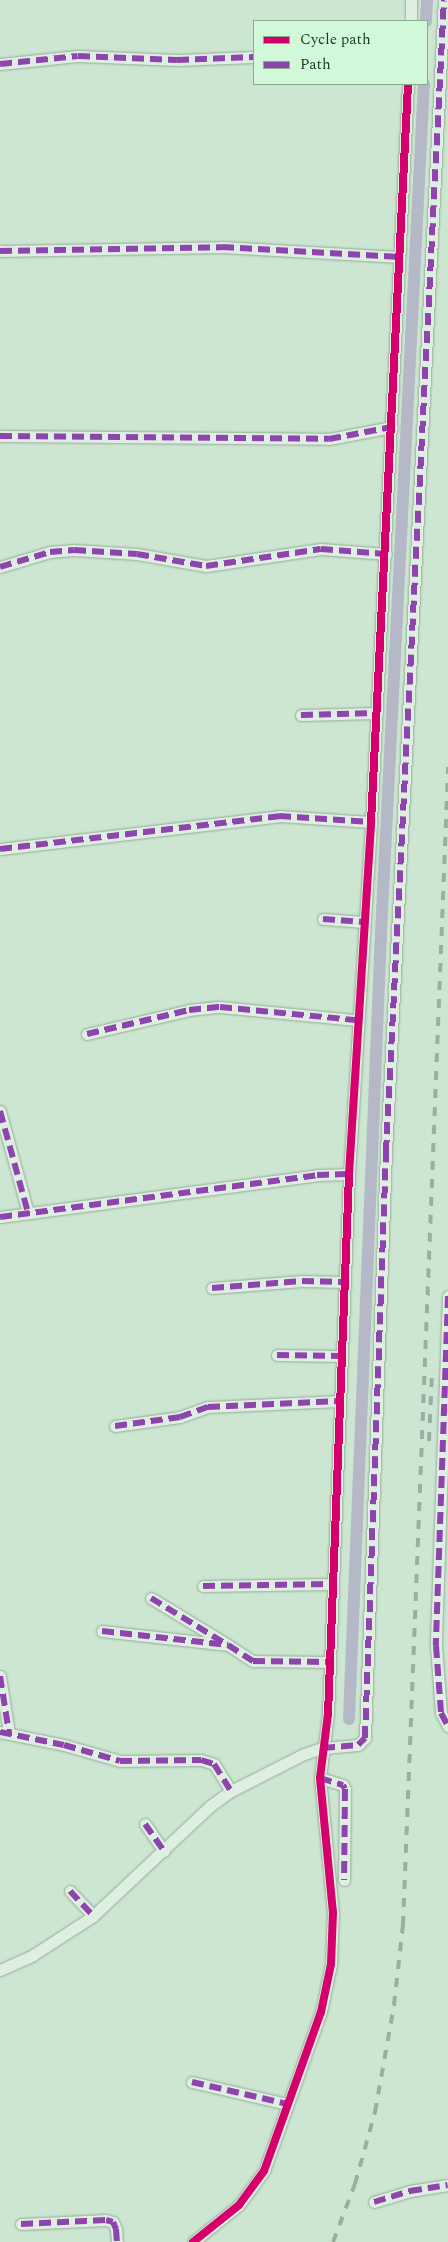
<!DOCTYPE html>
<style>
body{margin:0}
#map{position:relative;width:448px;height:2242px;overflow:hidden;background:#cce6d1;font-family:Spectral,serif}
div>[style]{position:absolute}
.canal>*{height:12px;margin:-6px;padding:0 6px;transform-origin:6px;border-radius:6px;background:#b4b8c7}
.roads{filter:drop-shadow(0 0 1px #96ab98) drop-shadow(0 0 1px #96ab98)}
.minor>*{height:11px;margin:-5.5px;padding:0 5.5px;transform-origin:5.5px;border-radius:5.5px;background:#deeee1}
.rail>*{height:4px;margin-top:-2px;transform-origin:0;background:repeating-linear-gradient(90deg,#9eada1 0 9px,transparent 0 18px)}
.quiet>*{height:6px;margin-top:-3px;transform-origin:0;background:repeating-linear-gradient(90deg,#8e44ad 0 12px,transparent 0 18px)}
.cycleway>*{height:8px;margin:-4px;padding:0 4px;transform-origin:4px;border-radius:4px;background:#d6006c}
span{translate:-50% -50%;white-space:nowrap;text-align:center;line-height:1.15;-webkit-text-stroke:4px #d1f8d9;paint-order:stroke}
.legend{position:absolute;left:253px;top:20px;width:175px;height:65px;box-sizing:border-box;background:#d1f8d9;border:1px solid #89ac8d;margin:0;padding:6px 9px;list-style:none;font-size:15px;color:#1d3b1c}
.legend li{display:flex;align-items:center;gap:10px;height:25px}
.legend b{width:25px;border:1px solid #89ac8d}
</style>
<div id="map">
<div class="canal">
<div style="left:426px;top:21px;width:21px;rotate:-87deg"></div>
<div style="left:349px;top:1719px;width:788px;rotate:-87.67deg"></div>
<div style="left:381px;top:932px;width:849px;rotate:-87.1deg"></div>
</div>
<div class="roads">
<div class="minor">
<div style="left:411px;top:21px;width:21px;rotate:-90deg"></div>
<div style="left:0;top:64px;width:78px;rotate:-5.9deg"></div>
<div style="left:78px;top:56px;width:99px;rotate:2.3deg"></div>
<div style="left:177px;top:60px;width:77px;rotate:-2.2deg"></div>
<div style="left:0;top:251px;width:222px;rotate:-1deg"></div>
<div style="left:222px;top:247px;width:178px;rotate:3.2deg"></div>
<div style="left:0;top:436px;width:329px;rotate:0.5deg"></div>
<div style="left:329px;top:439px;width:64px;rotate:-10.8deg"></div>
<div style="left:0;top:567px;width:52px;rotate:-16.7deg"></div>
<div style="left:50px;top:552px;width:24px;rotate:-5deg"></div>
<div style="left:74px;top:550px;width:63px;rotate:3.6deg"></div>
<div style="left:137px;top:554px;width:70px;rotate:9.9deg"></div>
<div style="left:206px;top:566px;width:116px;rotate:-8.4deg"></div>
<div style="left:321px;top:549px;width:65px;rotate:4.4deg"></div>
<div style="left:301px;top:715px;width:76px;rotate:-1.5deg"></div>
<div style="left:0;top:849px;width:281px;rotate:-6.7deg"></div>
<div style="left:279px;top:816px;width:92px;rotate:3.7deg"></div>
<div style="left:323px;top:919px;width:41px;rotate:4.2deg"></div>
<div style="left:87px;top:1034px;width:105px;rotate:-13.2deg"></div>
<div style="left:189px;top:1010px;width:31px;rotate:-6deg"></div>
<div style="left:220px;top:1007px;width:137px;rotate:5.5deg"></div>
<div style="left:0;top:1111px;width:106px;rotate:74.6deg"></div>
<div style="left:0;top:1217px;width:320px;rotate:-7.5deg"></div>
<div style="left:317px;top:1175px;width:32px;rotate:-2deg"></div>
<div style="left:212px;top:1288px;width:90px;rotate:-4.4deg"></div>
<div style="left:302px;top:1281px;width:42px;rotate:1.4deg"></div>
<div style="left:448px;top:1296px;width:350px;rotate:92deg"></div>
<div style="left:436px;top:1646px;width:67px;rotate:85.7deg"></div>
<div style="left:441px;top:1713px;width:15px;rotate:62deg"></div>
<div style="left:277px;top:1355px;width:64px;rotate:0.9deg"></div>
<div style="left:115px;top:1426px;width:66px;rotate:-7.9deg"></div>
<div style="left:180px;top:1417px;width:30px;rotate:-20deg"></div>
<div style="left:208px;top:1407px;width:131px;rotate:-2.6deg"></div>
<div style="left:203px;top:1586px;width:128px;rotate:-0.9deg"></div>
<div style="left:151px;top:1598px;width:87px;rotate:31.3deg"></div>
<div style="left:102px;top:1631px;width:127px;rotate:6.3deg"></div>
<div style="left:228px;top:1645px;width:30px;rotate:33deg"></div>
<div style="left:253px;top:1661px;width:77px;rotate:0.7deg"></div>
<div style="left:0;top:1676px;width:58px;rotate:81deg"></div>
<div style="left:0;top:1732px;width:65px;rotate:11.5deg"></div>
<div style="left:64px;top:1745px;width:58px;rotate:15.9deg"></div>
<div style="left:120px;top:1761px;width:81px;rotate:-0.7deg"></div>
<div style="left:201px;top:1760px;width:14px;rotate:17deg"></div>
<div style="left:214px;top:1764px;width:32px;rotate:58deg"></div>
<div style="left:320px;top:1778px;width:24px;rotate:17deg"></div>
<div style="left:343px;top:1785px;width:4px;rotate:63deg"></div>
<div style="left:345px;top:1789px;width:91px;rotate:90.6deg"></div>
<div style="left:145px;top:1824px;width:33px;rotate:55deg"></div>
<div style="left:70px;top:1891px;width:34px;rotate:47deg"></div>
<div style="left:0;top:1970px;width:36px;rotate:-24deg"></div>
<div style="left:33px;top:1955px;width:72px;rotate:-33deg"></div>
<div style="left:93px;top:1916px;width:161px;rotate:-43.2deg"></div>
<div style="left:210px;top:1806px;width:26px;rotate:-36deg"></div>
<div style="left:231px;top:1791px;width:82px;rotate:-26.9deg"></div>
<div style="left:304px;top:1754px;width:20px;rotate:-18deg"></div>
<div style="left:323px;top:1748px;width:35px;rotate:-5deg"></div>
<div style="left:358px;top:1745px;width:10px;rotate:-45deg"></div>
<div style="left:365px;top:1738px;width:586px;rotate:-87.95deg"></div>
<div style="left:386px;top:1152px;width:1153px;rotate:-87.12deg"></div>
<div style="left:192px;top:2082px;width:98px;rotate:13deg"></div>
<div style="left:374px;top:2202px;width:38px;rotate:-17deg"></div>
<div style="left:410px;top:2191px;width:38px;rotate:-9deg"></div>
<div style="left:21px;top:2224px;width:85px;rotate:-2.7deg"></div>
<div style="left:106px;top:2220px;width:7px;rotate:16deg"></div>
<div style="left:113px;top:2222px;width:8px;rotate:67deg"></div>
<div style="left:116px;top:2229px;width:13px;rotate:86deg"></div>
<div style="left:193px;top:2242px;width:59px;rotate:-38.8deg"></div>
<div style="left:239px;top:2205px;width:42px;rotate:-53.7deg"></div>
<div style="left:264px;top:2171px;width:169px;rotate:-70.3deg"></div>
<div style="left:321px;top:2012px;width:49px;rotate:-78.2deg"></div>
<div style="left:331px;top:1964px;width:51px;rotate:-87.8deg"></div>
<div style="left:333px;top:1913px;width:136px;rotate:-95.5deg"></div>
<div style="left:320px;top:1778px;width:64px;rotate:-82.9deg"></div>
<div style="left:328px;top:1714px;width:540px;rotate:-87.77deg"></div>
<div style="left:349px;top:1174px;width:353px;rotate:-86.4deg"></div>
<div style="left:371px;top:822px;width:739px;rotate:-87.13deg"></div>
</div>
</div>
<div class="rail">
<div style="left:429px;top:1441px;width:70px;rotate:-87.5deg"></div>
<div style="left:333px;top:2242px;width:62px;rotate:-69.2deg"></div>
<div style="left:355px;top:2184px;width:75px;rotate:-74.5deg"></div>
<div style="left:375px;top:2112px;width:109px;rotate:-79.9deg"></div>
<div style="left:394px;top:2005px;width:81px;rotate:-83.6deg"></div>
<div style="left:403px;top:1925px;width:1159px;rotate:-87.77deg"></div>
</div>
<div class="quiet">
<div style="left:0;top:64px;width:78px;rotate:-5.9deg"></div>
<div style="left:78px;top:56px;width:99px;rotate:2.3deg"></div>
<div style="left:177px;top:60px;width:77px;rotate:-2.2deg"></div>
<div style="left:0;top:251px;width:222px;rotate:-1deg"></div>
<div style="left:222px;top:247px;width:178px;rotate:3.2deg"></div>
<div style="left:0;top:436px;width:329px;rotate:0.5deg"></div>
<div style="left:329px;top:439px;width:64px;rotate:-10.8deg"></div>
<div style="left:0;top:567px;width:52px;rotate:-16.7deg"></div>
<div style="left:50px;top:552px;width:24px;rotate:-5deg"></div>
<div style="left:74px;top:550px;width:63px;rotate:3.6deg"></div>
<div style="left:137px;top:554px;width:70px;rotate:9.9deg"></div>
<div style="left:206px;top:566px;width:116px;rotate:-8.4deg"></div>
<div style="left:321px;top:549px;width:65px;rotate:4.4deg"></div>
<div style="left:301px;top:715px;width:76px;rotate:-1.5deg"></div>
<div style="left:0;top:849px;width:281px;rotate:-6.7deg"></div>
<div style="left:279px;top:816px;width:92px;rotate:3.7deg"></div>
<div style="left:323px;top:919px;width:41px;rotate:4.2deg"></div>
<div style="left:87px;top:1034px;width:105px;rotate:-13.2deg"></div>
<div style="left:189px;top:1010px;width:31px;rotate:-6deg"></div>
<div style="left:220px;top:1007px;width:137px;rotate:5.5deg"></div>
<div style="left:0;top:1111px;width:106px;rotate:74.6deg"></div>
<div style="left:0;top:1217px;width:320px;rotate:-7.5deg"></div>
<div style="left:317px;top:1175px;width:32px;rotate:-2deg"></div>
<div style="left:212px;top:1288px;width:90px;rotate:-4.4deg"></div>
<div style="left:302px;top:1281px;width:42px;rotate:1.4deg"></div>
<div style="left:448px;top:1296px;width:350px;rotate:92deg"></div>
<div style="left:436px;top:1646px;width:67px;rotate:85.7deg"></div>
<div style="left:441px;top:1713px;width:15px;rotate:62deg"></div>
<div style="left:277px;top:1355px;width:64px;rotate:0.9deg"></div>
<div style="left:115px;top:1426px;width:66px;rotate:-7.9deg"></div>
<div style="left:180px;top:1417px;width:30px;rotate:-20deg"></div>
<div style="left:208px;top:1407px;width:131px;rotate:-2.6deg"></div>
<div style="left:203px;top:1586px;width:128px;rotate:-0.9deg"></div>
<div style="left:151px;top:1598px;width:88px;rotate:31.5deg"></div>
<div style="left:102px;top:1631px;width:127px;rotate:6.3deg"></div>
<div style="left:228px;top:1645px;width:30px;rotate:33deg"></div>
<div style="left:253px;top:1661px;width:77px;rotate:0.7deg"></div>
<div style="left:0;top:1676px;width:58px;rotate:81deg"></div>
<div style="left:0;top:1732px;width:65px;rotate:11.5deg"></div>
<div style="left:64px;top:1745px;width:58px;rotate:15.9deg"></div>
<div style="left:120px;top:1761px;width:81px;rotate:-0.7deg"></div>
<div style="left:201px;top:1760px;width:14px;rotate:17deg"></div>
<div style="left:214px;top:1764px;width:32px;rotate:58deg"></div>
<div style="left:323px;top:1748px;width:35px;rotate:-5deg"></div>
<div style="left:358px;top:1745px;width:10px;rotate:-45deg"></div>
<div style="left:365px;top:1738px;width:586px;rotate:-87.95deg"></div>
<div style="left:386px;top:1152px;width:1153px;rotate:-87.12deg"></div>
<div style="left:320px;top:1778px;width:24px;rotate:17deg"></div>
<div style="left:343px;top:1785px;width:4px;rotate:63deg"></div>
<div style="left:345px;top:1789px;width:91px;rotate:90.6deg"></div>
<div style="left:145px;top:1824px;width:33px;rotate:55deg"></div>
<div style="left:70px;top:1891px;width:34px;rotate:47deg"></div>
<div style="left:192px;top:2082px;width:98px;rotate:13deg"></div>
<div style="left:374px;top:2202px;width:38px;rotate:-17deg"></div>
<div style="left:410px;top:2191px;width:38px;rotate:-9deg"></div>
<div style="left:21px;top:2224px;width:85px;rotate:-2.7deg"></div>
<div style="left:106px;top:2220px;width:7px;rotate:16deg"></div>
<div style="left:113px;top:2222px;width:8px;rotate:67deg"></div>
<div style="left:116px;top:2229px;width:13px;rotate:86deg"></div>
</div>
<div class="cycleway">
<div style="left:193px;top:2242px;width:59px;rotate:-38.8deg"></div>
<div style="left:239px;top:2205px;width:42px;rotate:-53.7deg"></div>
<div style="left:264px;top:2171px;width:169px;rotate:-70.3deg"></div>
<div style="left:321px;top:2012px;width:49px;rotate:-78.2deg"></div>
<div style="left:331px;top:1964px;width:51px;rotate:-87.8deg"></div>
<div style="left:333px;top:1913px;width:136px;rotate:-95.5deg"></div>
<div style="left:320px;top:1778px;width:64px;rotate:-82.9deg"></div>
<div style="left:328px;top:1714px;width:540px;rotate:-87.77deg"></div>
<div style="left:349px;top:1174px;width:353px;rotate:-86.4deg"></div>
<div style="left:371px;top:822px;width:739px;rotate:-87.13deg"></div>
</div>
<ul class="legend">
<li><b style="height:6px;background:#d6006c"></b>Cycle path</li>
<li><b style="height:6px;background:#8e44ad"></b>Path</li>
</ul>
</div>
